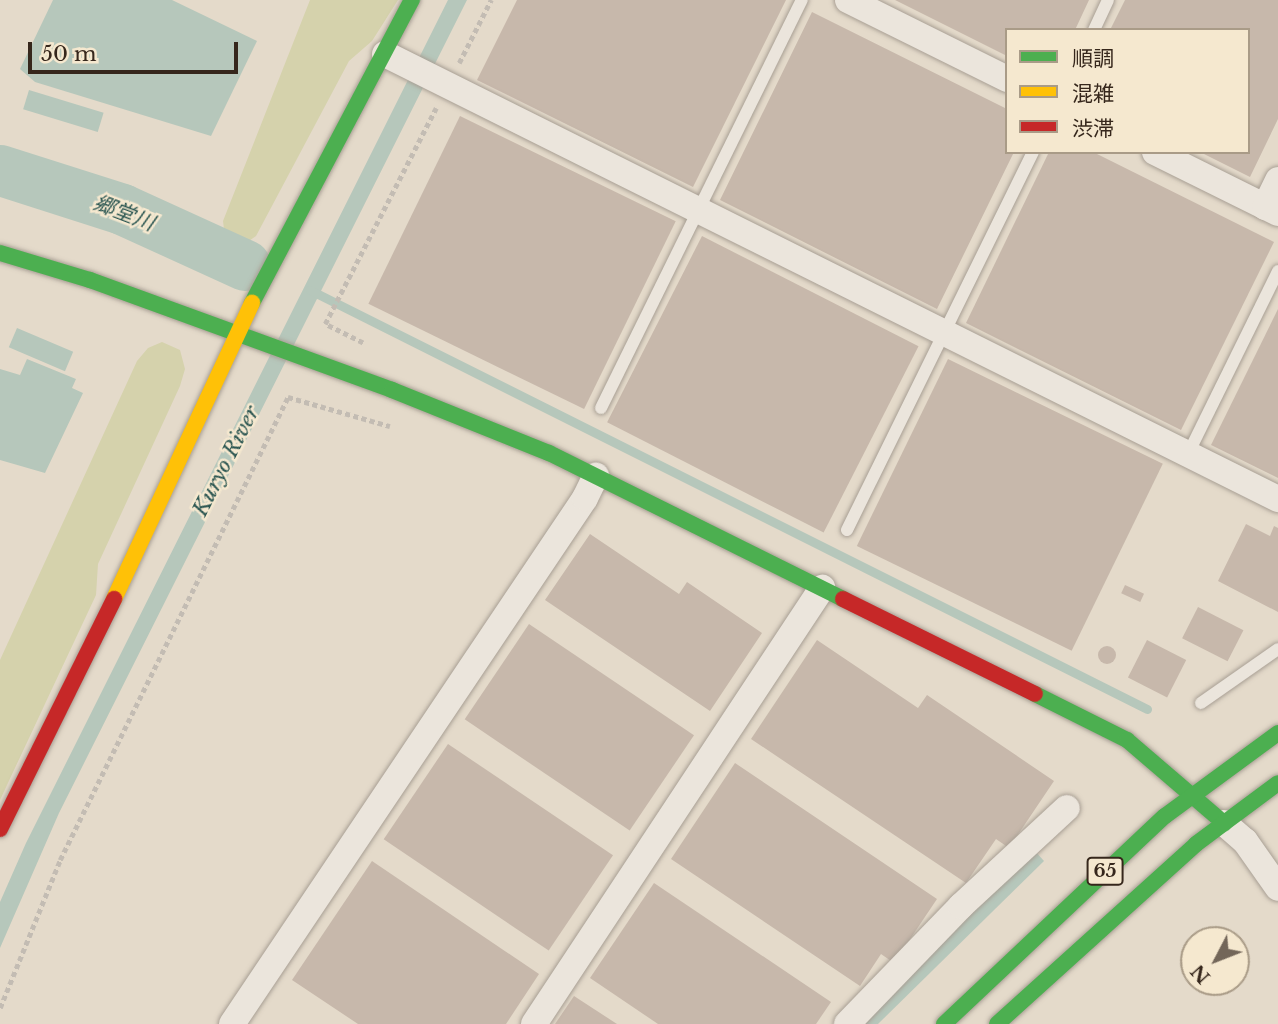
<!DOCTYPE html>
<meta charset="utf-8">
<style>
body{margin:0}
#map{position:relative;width:1278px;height:1024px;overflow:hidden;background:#e4daca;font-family:"Libre Baskerville","Noto Sans JP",serif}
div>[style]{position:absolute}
.green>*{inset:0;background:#d5d2ac}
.water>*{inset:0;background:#b6c7bb;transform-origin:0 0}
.stream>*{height:9px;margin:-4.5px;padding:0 4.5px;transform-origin:4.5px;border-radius:4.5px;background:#b6c7bb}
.river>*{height:51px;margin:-25.5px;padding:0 25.5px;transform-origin:25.5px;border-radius:25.5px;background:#b6c7bb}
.building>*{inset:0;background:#c7b8ab;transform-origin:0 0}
.round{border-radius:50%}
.path>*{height:4.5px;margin-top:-2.25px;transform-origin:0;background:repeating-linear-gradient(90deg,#c3bcb3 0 5px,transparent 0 8.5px)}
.roads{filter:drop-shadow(0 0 2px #a89f94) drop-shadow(0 0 2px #a89f94)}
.lane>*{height:12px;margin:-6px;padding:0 6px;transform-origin:6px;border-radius:6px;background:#ebe5dc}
.street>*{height:26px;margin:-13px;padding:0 13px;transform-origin:13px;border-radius:13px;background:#ebe5dc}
.fast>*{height:16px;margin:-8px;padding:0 8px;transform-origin:8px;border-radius:8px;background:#4caf50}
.slow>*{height:16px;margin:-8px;padding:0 8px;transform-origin:8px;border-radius:8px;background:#ffc107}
.jam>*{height:16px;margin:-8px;padding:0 8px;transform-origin:8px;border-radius:8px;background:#c62828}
span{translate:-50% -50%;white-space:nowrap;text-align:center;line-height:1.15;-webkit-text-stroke:5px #f5e8cf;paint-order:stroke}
.shield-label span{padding:2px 5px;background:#f5e8cf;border:2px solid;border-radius:5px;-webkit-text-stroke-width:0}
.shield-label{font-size:18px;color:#36271c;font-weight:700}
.water-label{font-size:21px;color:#2b5651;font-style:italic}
.legend{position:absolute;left:1005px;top:28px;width:245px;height:126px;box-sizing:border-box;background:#f5e8cf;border:2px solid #a99b87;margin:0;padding:9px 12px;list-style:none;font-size:21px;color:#36271c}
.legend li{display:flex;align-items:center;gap:14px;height:35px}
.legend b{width:35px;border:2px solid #a99b87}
.north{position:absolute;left:1180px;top:926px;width:70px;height:70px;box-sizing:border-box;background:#f5e8cf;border:2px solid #a99b87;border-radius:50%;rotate:228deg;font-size:19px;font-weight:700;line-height:28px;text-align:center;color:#36271c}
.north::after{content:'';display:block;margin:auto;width:24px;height:32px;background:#736659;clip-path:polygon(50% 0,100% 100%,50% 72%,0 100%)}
.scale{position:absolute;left:28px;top:42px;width:210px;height:32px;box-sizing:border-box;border:4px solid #36271c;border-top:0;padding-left:9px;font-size:21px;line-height:24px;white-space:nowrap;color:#36271c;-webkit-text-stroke:5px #f5e8cf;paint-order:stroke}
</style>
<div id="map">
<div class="green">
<div style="clip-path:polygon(310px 0,398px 0,372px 41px,349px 61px,256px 236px,236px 250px,226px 245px,223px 221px)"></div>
<div style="clip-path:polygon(162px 342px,180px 350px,185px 369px,180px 386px,98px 564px,96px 595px,0 800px,0 660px,137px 361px,148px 348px)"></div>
</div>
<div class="water">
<div style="clip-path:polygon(53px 0,172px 0,257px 41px,211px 136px,35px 82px,20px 69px)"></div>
<div style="clip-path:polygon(448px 0,467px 0,59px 813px,0 948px,0 902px,26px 843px)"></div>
<div style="left:29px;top:90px;width:78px;height:20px;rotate:17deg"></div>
<div style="left:17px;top:328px;width:61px;height:21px;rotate:23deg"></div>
<div style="clip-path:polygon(27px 359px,76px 379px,72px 388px,83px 393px,45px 473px,0 460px,0 369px,20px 375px)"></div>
<div style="clip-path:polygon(1035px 851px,1044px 861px,878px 1024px,861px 1024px)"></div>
</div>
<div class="stream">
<div style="left:310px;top:290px;width:936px;rotate:26.59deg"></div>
</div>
<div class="river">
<div style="left:0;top:170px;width:128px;rotate:17.7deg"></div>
<div style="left:122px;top:209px;width:135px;rotate:24.5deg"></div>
</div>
<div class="building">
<div style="clip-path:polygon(517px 0,786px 0,693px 187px,477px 80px)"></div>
<div style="clip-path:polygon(895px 0,1089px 0,1075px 30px,1007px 30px,1007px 56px)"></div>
<div style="clip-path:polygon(1125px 0,1278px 0,1278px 119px,1250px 177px,1200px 152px,1248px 152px,1248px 30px,1110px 30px)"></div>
<div style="clip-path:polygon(812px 12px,1007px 109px,1007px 152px,1014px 152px,937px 309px,720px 200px)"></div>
<div style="left:460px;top:116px;width:240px;height:209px;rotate:26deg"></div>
<div style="clip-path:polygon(1049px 152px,1093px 152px,1274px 242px,1181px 430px,966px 323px)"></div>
<div style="left:702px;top:236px;width:243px;height:209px;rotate:27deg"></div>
<div style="clip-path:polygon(1278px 309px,1278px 478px,1211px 445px)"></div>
<div style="left:948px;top:359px;width:239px;height:208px;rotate:26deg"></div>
<div style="clip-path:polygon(1246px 524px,1270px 536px,1274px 526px,1278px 528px,1278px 612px,1218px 581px)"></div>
<div style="clip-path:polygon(590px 534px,679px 594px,687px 582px,762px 633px,710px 711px,545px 600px)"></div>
<div style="left:1125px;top:585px;width:21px;height:9px;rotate:25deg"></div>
<div style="left:1198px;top:607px;width:51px;height:35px;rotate:27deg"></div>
<div style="left:529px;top:624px;width:199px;height:115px;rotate:34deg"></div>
<div style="clip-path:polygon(817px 640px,918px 708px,927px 695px,1054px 781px,1009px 848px,996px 839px,966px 883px,751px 739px)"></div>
<div style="left:1147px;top:640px;width:44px;height:42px;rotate:27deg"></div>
<div class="round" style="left:1098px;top:646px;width:18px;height:18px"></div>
<div style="left:448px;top:744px;width:199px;height:115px;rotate:34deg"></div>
<div style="clip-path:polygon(735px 763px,937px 899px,894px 963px,881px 954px,860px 986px,671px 859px)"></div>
<div style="clip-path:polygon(372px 861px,539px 974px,506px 1024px,358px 1024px,292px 980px)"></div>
<div style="clip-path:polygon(654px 883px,831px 1002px,816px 1024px,658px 1024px,590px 978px)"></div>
<div style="clip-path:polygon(574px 996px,617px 1024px,555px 1024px)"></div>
</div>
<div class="path">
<div style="left:459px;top:63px;width:71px;rotate:-63.1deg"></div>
<div style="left:363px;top:343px;width:42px;rotate:-153.4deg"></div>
<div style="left:325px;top:324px;width:243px;rotate:-62.8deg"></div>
<div style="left:0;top:1008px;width:160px;rotate:-67.9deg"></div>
<div style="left:60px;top:860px;width:516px;rotate:-63.78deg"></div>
<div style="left:288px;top:397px;width:106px;rotate:15.9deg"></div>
</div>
<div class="roads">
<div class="lane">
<div style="left:1094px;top:30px;width:33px;rotate:-65deg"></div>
<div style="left:601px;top:408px;width:455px;rotate:-63.8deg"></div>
<div style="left:1188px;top:454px;width:204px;rotate:-63.8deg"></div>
<div style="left:847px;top:530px;width:421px;rotate:-63.8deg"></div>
<div style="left:1201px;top:703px;width:94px;rotate:-35deg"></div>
</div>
<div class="street">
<div style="left:848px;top:0;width:178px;rotate:26.4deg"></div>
<div style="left:385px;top:54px;width:998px;rotate:26.49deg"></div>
<div style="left:1155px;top:152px;width:137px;rotate:26.4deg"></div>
<div style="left:1265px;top:207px;width:30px;rotate:-64deg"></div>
<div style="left:1224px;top:823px;width:28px;rotate:41deg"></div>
<div style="left:1245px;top:841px;width:57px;rotate:54.9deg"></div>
<div style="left:232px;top:1024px;width:633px;rotate:-56.13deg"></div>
<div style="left:585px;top:498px;width:25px;rotate:-64deg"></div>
<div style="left:534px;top:1024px;width:523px;rotate:-56.55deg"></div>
<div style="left:847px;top:1024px;width:164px;rotate:-46deg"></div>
<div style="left:961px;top:906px;width:144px;rotate:-42.8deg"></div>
</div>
<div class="fast">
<div style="left:0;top:253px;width:94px;rotate:16.7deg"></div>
<div style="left:90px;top:280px;width:321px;rotate:20deg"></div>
<div style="left:392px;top:390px;width:169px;rotate:21.9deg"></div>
<div style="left:549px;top:453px;width:328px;rotate:26.4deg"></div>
<div style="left:252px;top:303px;width:343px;rotate:-62.2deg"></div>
<div style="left:1035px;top:694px;width:103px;rotate:26.6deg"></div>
<div style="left:1127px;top:740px;width:128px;rotate:40.6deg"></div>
<div style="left:944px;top:1024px;width:303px;rotate:-43.3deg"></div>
<div style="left:1165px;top:816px;width:140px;rotate:-36.3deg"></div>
<div style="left:997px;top:1024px;width:268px;rotate:-42.1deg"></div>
<div style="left:1196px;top:844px;width:102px;rotate:-36.6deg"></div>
</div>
<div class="slow">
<div style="left:114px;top:599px;width:327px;rotate:-65deg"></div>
</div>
<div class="jam">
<div style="left:843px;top:599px;width:214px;rotate:26.3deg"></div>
<div style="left:0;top:829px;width:257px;rotate:-63.6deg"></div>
</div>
</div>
<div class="shield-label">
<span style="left:1105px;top:871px">65</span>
</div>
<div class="water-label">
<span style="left:124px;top:213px;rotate:21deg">郷堂川</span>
<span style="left:226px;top:461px;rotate:-63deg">Kuryo River</span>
</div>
<ul class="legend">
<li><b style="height:9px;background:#4caf50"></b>順調</li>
<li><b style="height:9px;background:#ffc107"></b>混雑</li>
<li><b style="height:9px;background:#c62828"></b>渋滞</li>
</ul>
<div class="north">N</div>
<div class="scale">50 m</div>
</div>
